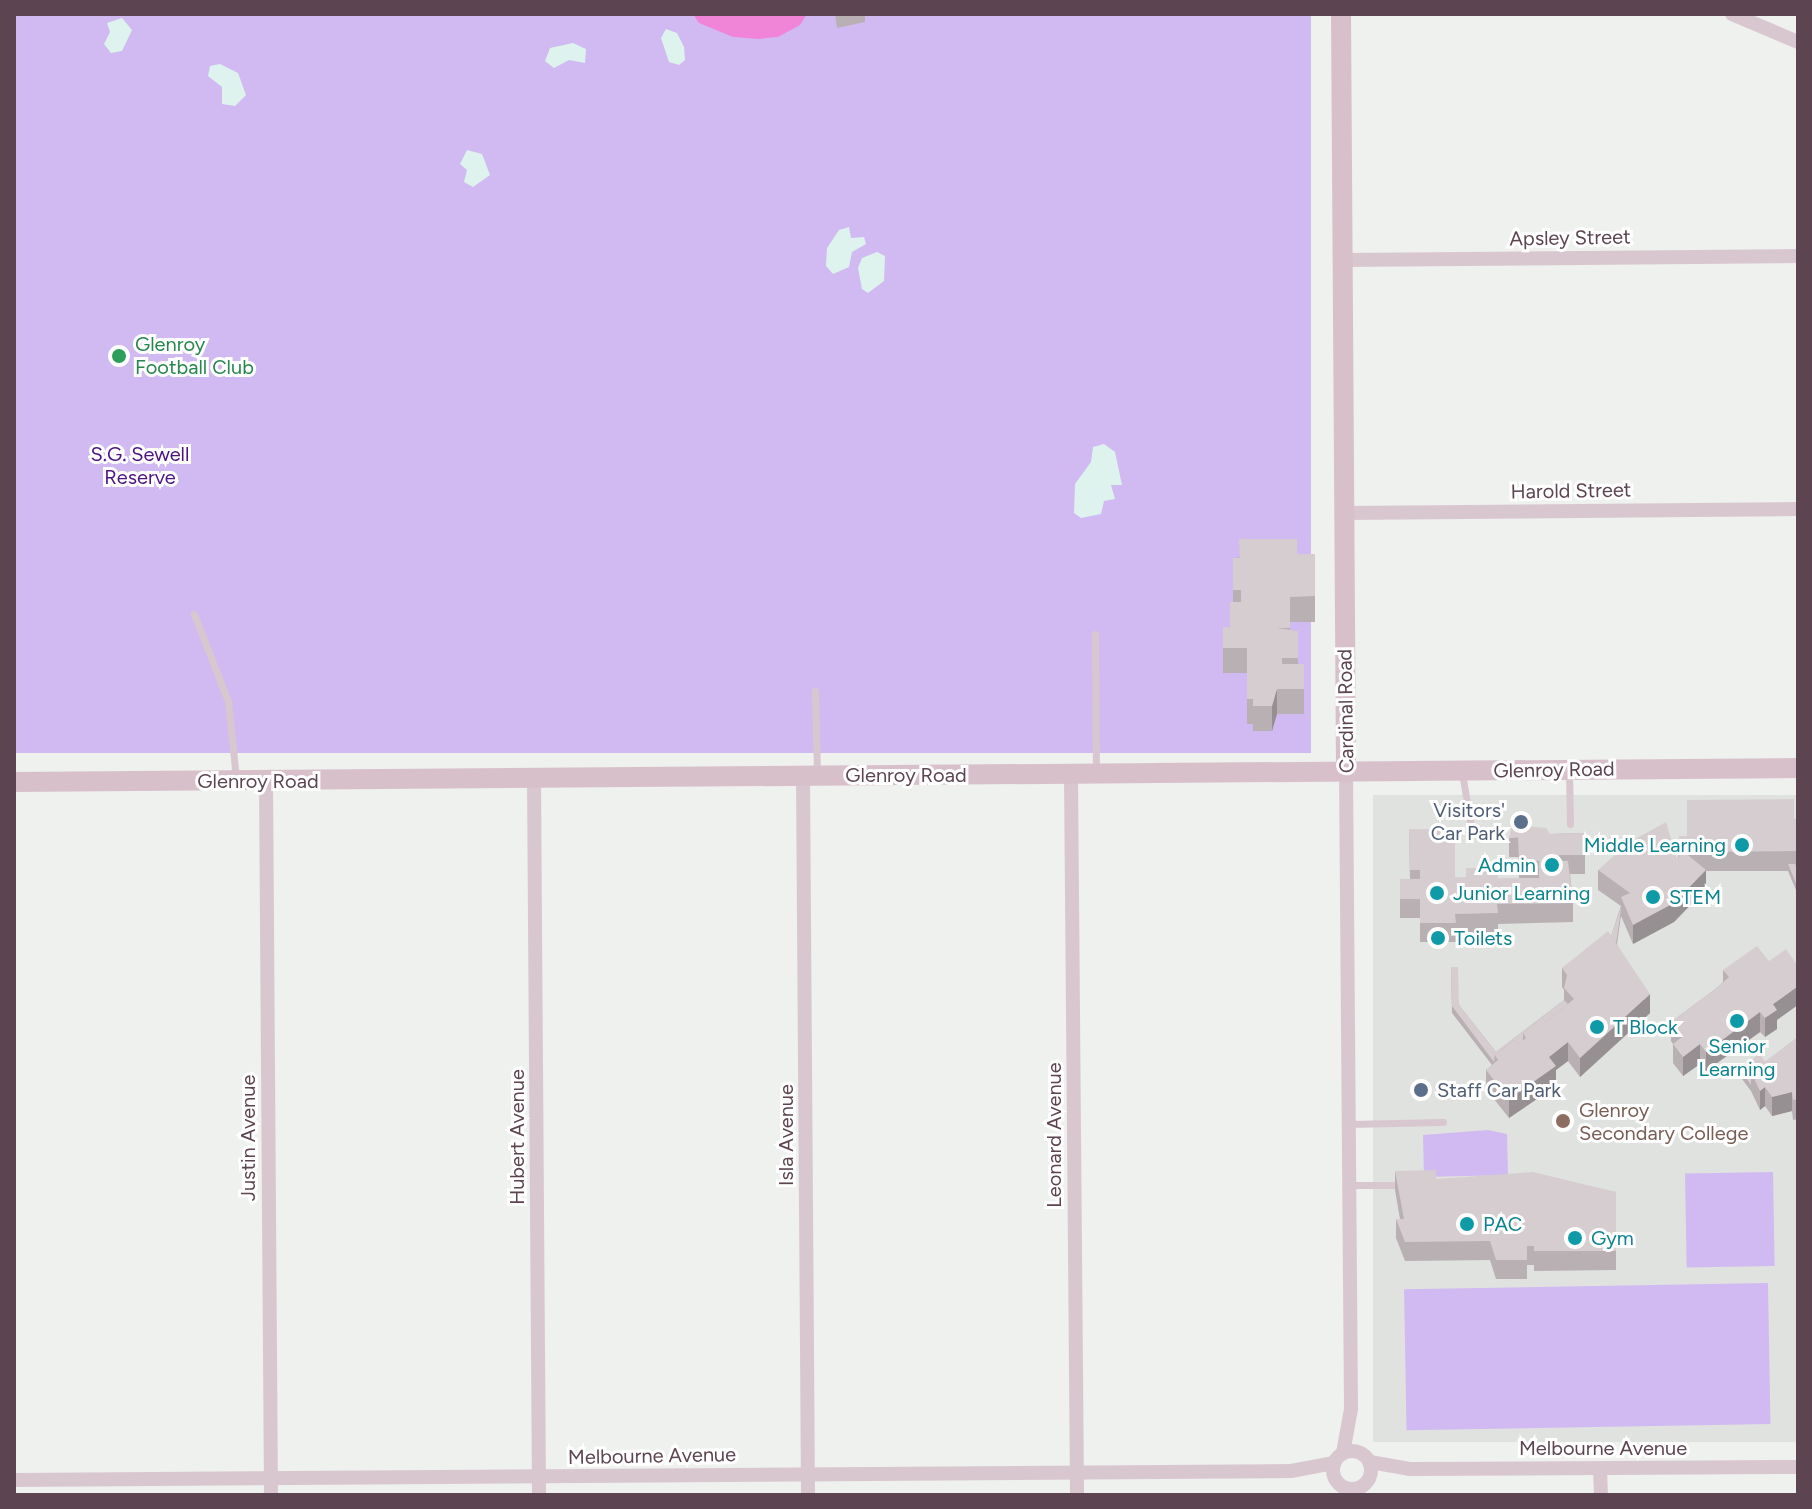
<!DOCTYPE html>
<style>
body{margin:0}
#map{position:relative;width:1812px;height:1509px;overflow:hidden;background:#eef1ee;font-family:Figtree,sans-serif}
div>[style]{position:absolute}
.education>*{inset:0;background:#e0e2df;transform-origin:0 0}
.green>*{inset:0;background:#d0baf1;transform-origin:0 0}
.sand>*{inset:0;background:#def3ed}
.water>*{inset:0;background:#f085d8}
.lane>*{height:7px;margin:-3.5px;padding:0 3.5px;transform-origin:3.5px;border-radius:3.5px;background:#d9c7d0}
.street>*{height:14px;margin:-7px;padding:0 7px;transform-origin:7px;border-radius:7px;background:#d9c7d0}
.street>.ring{margin:-7px;padding:0;box-sizing:content-box;background:none;border:14px solid #d9c7d0;border-radius:50%}
.secondary>*{height:20px;margin:-10px;padding:0 10px;transform-origin:10px;border-radius:10px;background:#d8c0cb}
.wall>*{inset:0;background:#b8b0b3}
.shaded-wall>*{inset:0;background:#969092}
.building>*{inset:0;background:#d6cdd0}
.dots>*{width:22px;height:22px;translate:-50% -50%;box-sizing:border-box;border:4px solid #fff;border-radius:50%}
span{translate:-50% -50%;white-space:nowrap;text-align:center;line-height:1.15;-webkit-text-stroke:6px #fff;paint-order:stroke}
.street-label{font-size:20px;color:#5c4551}
.leisure-label{font-size:20px;color:#27864d}
.left{translate:0 -50%;text-align:left}
.park-label{font-size:20px;color:#4c1381}
.service-label{font-size:20px;color:#4e5e75}
.right{translate:-100% -50%;text-align:right}
.culture-label{font-size:20px;color:#0d838f}
.education-label{font-size:20px;color:#785e54}
.frame{position:absolute;inset:0;border:16px solid #5c4551;pointer-events:none}
</style>
<div id="map">
<div class="education">
<div style="left:1798px;top:795px;width:647px;height:425px;rotate:90deg"></div>
</div>
<div class="green">
<div style="left:14px;top:14px;width:1297px;height:739px"></div>
<div style="clip-path:polygon(1488px 1130px,1507px 1134px,1508px 1175px,1424px 1177px,1423px 1135px)"></div>
<div style="left:1773px;top:1172px;width:94px;height:88px;rotate:89deg"></div>
<div style="left:1768px;top:1283px;width:141px;height:364px;rotate:89deg"></div>
</div>
<div class="sand">
<div style="clip-path:polygon(122px 18px,132px 30px,122px 51px,111px 53px,104px 44px,110px 32px,107px 23px)"></div>
<div style="clip-path:polygon(666px 29px,677px 33px,684px 47px,685px 60px,679px 65px,669px 62px,661px 38px)"></div>
<div style="clip-path:polygon(573px 43px,586px 49px,585px 63px,569px 60px,554px 68px,545px 61px,550px 48px)"></div>
<div style="clip-path:polygon(220px 64px,238px 73px,246px 95px,235px 106px,222px 104px,222px 87px,208px 76px,210px 66px)"></div>
<div style="clip-path:polygon(467px 150px,482px 154px,490px 175px,473px 187px,464px 182px,467px 170px,460px 164px)"></div>
<div style="clip-path:polygon(849px 227px,851px 238px,864px 237px,866px 244px,852px 252px,849px 267px,833px 274px,826px 266px,827px 248px,839px 230px)"></div>
<div style="clip-path:polygon(877px 252px,885px 256px,884px 281px,868px 293px,862px 289px,858px 268px,862px 258px)"></div>
<div style="clip-path:polygon(1104px 444px,1115px 452px,1122px 485px,1111px 485px,1115px 499px,1104px 501px,1101px 514px,1081px 518px,1074px 513px,1075px 484px,1091px 462px,1093px 447px)"></div>
</div>
<div class="water">
<div style="clip-path:polygon(693px 14px,807px 14px,800px 25px,778px 37px,758px 39px,733px 37px,699px 23px)"></div>
</div>
<div class="lane">
<div style="left:194px;top:614px;width:93px;rotate:68.7deg"></div>
<div style="left:228px;top:701px;width:78px;rotate:84.1deg"></div>
<div style="left:1095px;top:634px;width:137px;rotate:89.6deg"></div>
<div style="left:815px;top:691px;width:82px;rotate:88.6deg"></div>
<div style="left:1569px;top:772px;width:52px;rotate:88.9deg"></div>
<div style="left:1462px;top:773px;width:54px;rotate:80.4deg"></div>
<div style="left:1349px;top:1124px;width:94px;rotate:-1.2deg"></div>
<div style="left:1350px;top:1185px;width:52px"></div>
</div>
<div class="street">
<div style="left:1732px;top:14px;width:72px;rotate:23deg"></div>
<div style="left:1342px;top:260px;width:456px;rotate:-0.5deg"></div>
<div style="left:1344px;top:513px;width:454px;rotate:-0.5deg"></div>
<div style="left:1071px;top:774px;width:721px;rotate:89.52deg"></div>
<div style="left:803px;top:776px;width:719px;rotate:89.6deg"></div>
<div style="left:534px;top:778px;width:717px;rotate:89.6deg"></div>
<div style="left:266px;top:781px;width:714px;rotate:89.6deg"></div>
<div class="ring" style="left:1333px;top:1451px;width:24px;height:24px"></div>
<div style="left:1343px;top:1453px;width:45px;rotate:-79.7deg"></div>
<div style="left:1351px;top:1409px;width:636px;rotate:-90.45deg"></div>
<div style="left:1370px;top:1462px;width:40px;rotate:10deg"></div>
<div style="left:1409px;top:1469px;width:389px;rotate:-0.3deg"></div>
<div style="left:1600px;top:1468px;width:27px;rotate:88deg"></div>
<div style="left:14px;top:1480px;width:1277px;rotate:-0.4deg"></div>
<div style="left:1291px;top:1471px;width:44px;rotate:-10.5deg"></div>
</div>
<div class="secondary">
<div style="left:1341px;top:14px;width:759px;rotate:89.62deg"></div>
<div style="left:14px;top:782px;width:1784px;rotate:-0.45deg"></div>
</div>
<div class="wall">
<div style="clip-path:polygon(835px 14px,865px 14px,865px 22px,837px 28px)"></div>
<div style="clip-path:polygon(1297px 554px,1315px 554px,1315px 622px,1290px 622px,1290px 630px,1298px 631px,1298px 664px,1304px 664px,1304px 714px,1277px 714px,1272px 731px,1253px 731px,1253px 724px,1247px 724px,1247px 673px,1223px 673px,1223px 648px,1230px 627px,1233px 602px,1233px 558px)"></div>
<div style="clip-path:polygon(1794px 819px,1798px 819px,1798px 895px,1788px 871px,1706px 871px,1706px 889px,1674px 922px,1633px 944px,1621px 916px,1617px 944px,1650px 1013px,1580px 1077px,1568px 1061px,1556px 1070px,1556px 1086px,1509px 1118px,1486px 1089px,1486px 1070px,1492px 1065px,1452px 1013px,1451px 967px,1459px 1005px,1496px 1052px,1564px 1000px,1564px 990px,1562px 987px,1562px 968px,1611px 936px,1621px 906px,1598px 890px,1598px 870px,1677px 859px,1687px 836px)"></div>
<div style="clip-path:polygon(1409px 829px,1455px 877px,1498px 878px,1519px 878px,1518px 857px,1509px 857px,1509px 838px,1550px 834px,1585px 833px,1585px 874px,1570px 874px,1573px 903px,1573px 922px,1498px 924px,1498px 932px,1456px 933px,1456px 942px,1420px 942px,1420px 918px,1400px 918px,1400px 879px,1410px 879px)"></div>
<div style="clip-path:polygon(1723px 970px,1777px 1020px,1777px 1029px,1765px 1037px,1760px 1032px,1706px 1071px,1700px 1064px,1683px 1076px,1673px 1063px,1673px 1044px,1671px 1041px,1671px 1022px,1714px 990px,1723px 982px)"></div>
<div style="clip-path:polygon(1798px 1037px,1798px 1119px,1793px 1120px,1792px 1111px,1772px 1116px,1765px 1106px,1760px 1110px,1751px 1091px,1742px 1079px,1742px 1072px,1765px 1062px)"></div>
<div style="clip-path:polygon(1395px 1171px,1436px 1179px,1616px 1192px,1616px 1270px,1534px 1271px,1534px 1265px,1527px 1265px,1527px 1279px,1496px 1279px,1490px 1260px,1405px 1261px,1396px 1238px,1396px 1219px,1400px 1219px,1395px 1190px)"></div>
</div>
<div class="shaded-wall">
<div style="clip-path:polygon(1277px 689px,1277px 714px,1272px 731px,1272px 706px)"></div>
<div style="clip-path:polygon(1706px 870px,1706px 889px,1674px 922px,1633px 944px,1633px 925px)"></div>
<div style="clip-path:polygon(1798px 986px,1798px 1005px,1777px 1020px,1777px 1029px,1765px 1037px,1765px 1018px,1773px 1004px)"></div>
<div style="clip-path:polygon(1650px 994px,1650px 1013px,1580px 1077px,1580px 1058px)"></div>
<div style="clip-path:polygon(1760px 1012px,1760px 1032px,1706px 1071px,1706px 1052px)"></div>
<div style="clip-path:polygon(1568px 1042px,1568px 1061px,1556px 1070px,1556px 1086px,1509px 1118px,1509px 1099px,1549px 1057px)"></div>
<div style="clip-path:polygon(1700px 1044px,1700px 1064px,1683px 1076px,1683px 1057px)"></div>
<div style="clip-path:polygon(1765px 1087px,1765px 1106px,1760px 1110px,1760px 1091px)"></div>
<div style="clip-path:polygon(1792px 1092px,1792px 1111px,1772px 1116px,1772px 1097px)"></div>
</div>
<div class="building">
<div style="clip-path:polygon(1239px 539px,1297px 539px,1297px 554px,1315px 554px,1315px 596px,1290px 597px,1290px 628px,1277px 628px,1298px 631px,1298px 658px,1282px 658px,1282px 664px,1304px 664px,1304px 689px,1277px 689px,1272px 706px,1253px 706px,1253px 699px,1247px 699px,1247px 648px,1223px 648px,1223px 627px,1230px 627px,1230px 602px,1241px 602px,1241px 590px,1233px 590px,1233px 558px,1240px 558px)"></div>
<div style="clip-path:polygon(1794px 799px,1794px 819px,1798px 819px,1798px 851px,1687px 852px,1687px 800px)"></div>
<div style="clip-path:polygon(1666px 822px,1677px 859px,1683px 851px,1706px 870px,1674px 903px,1633px 925px,1621px 897px,1630px 893px,1598px 870px,1628px 843px)"></div>
<div style="clip-path:polygon(1512px 825px,1546px 828px,1550px 834px,1585px 833px,1585px 855px,1559px 855px,1560px 861px,1568px 861px,1573px 903px,1497px 904px,1498px 913px,1455px 914px,1456px 923px,1420px 923px,1420px 899px,1400px 899px,1400px 879px,1420px 879px,1420px 870px,1410px 870px,1409px 829px,1455px 829px,1455px 877px,1466px 877px,1466px 868px,1498px 868px,1498px 878px,1539px 878px,1539px 861px,1519px 861px,1518px 837px,1509px 838px)"></div>
<div style="clip-path:polygon(1679px 836px,1687px 836px,1687px 854px,1683px 851px,1679px 857px)"></div>
<div style="clip-path:polygon(1788px 864px,1795px 864px,1798px 871px,1798px 888px)"></div>
<div style="clip-path:polygon(1621px 908px,1621px 910px,1616px 943px,1611px 936px)"></div>
<div style="clip-path:polygon(1608px 931px,1650px 994px,1580px 1058px,1568px 1042px,1549px 1057px,1556px 1066px,1509px 1099px,1486px 1070px,1498px 1060px,1495px 1055px,1514px 1040px,1518px 1044px,1526px 1038px,1523px 1033px,1542px 1017px,1546px 1022px,1574px 999px,1564px 988px,1567px 975px,1562px 968px)"></div>
<div style="clip-path:polygon(1757px 946px,1769px 961px,1786px 949px,1798px 966px,1798px 986px,1773px 1004px,1777px 1010px,1765px 1018px,1760px 1012px,1706px 1052px,1700px 1044px,1683px 1057px,1673px 1044px,1682px 1037px,1671px 1022px,1714px 990px,1729px 977px,1723px 970px)"></div>
<div style="clip-path:polygon(1451px 967px,1458px 967px,1459px 1005px,1496px 1052px,1564px 1000px,1568px 1004px,1546px 1022px,1542px 1017px,1523px 1033px,1523px 1041px,1518px 1044px,1514px 1040px,1495px 1055px,1494px 1062px,1452px 1006px)"></div>
<div style="clip-path:polygon(1798px 1037px,1798px 1099px,1793px 1100px,1792px 1092px,1772px 1097px,1765px 1087px,1760px 1091px,1751px 1072px)"></div>
<div style="clip-path:polygon(1759px 1052px,1765px 1062px,1751px 1072px,1751px 1085px,1742px 1072px)"></div>
<div style="clip-path:polygon(1436px 1170px,1436px 1179px,1533px 1172px,1616px 1192px,1616px 1251px,1534px 1251px,1534px 1246px,1527px 1246px,1527px 1260px,1496px 1260px,1490px 1241px,1405px 1242px,1396px 1219px,1404px 1219px,1395px 1171px)"></div>
</div>
<div class="dots">
<div style="left:119px;top:356px;background:#2e9e5b"></div>
<div style="left:1521px;top:822px;background:#5c6f8a"></div>
<div style="left:1742px;top:845px;background:#0f9aa8"></div>
<div style="left:1552px;top:865px;background:#0f9aa8"></div>
<div style="left:1437px;top:893px;background:#0f9aa8"></div>
<div style="left:1653px;top:897px;background:#0f9aa8"></div>
<div style="left:1438px;top:938px;background:#0f9aa8"></div>
<div style="left:1737px;top:1021px;background:#0f9aa8"></div>
<div style="left:1597px;top:1027px;background:#0f9aa8"></div>
<div style="left:1421px;top:1090px;background:#5c6f8a"></div>
<div style="left:1563px;top:1121px;background:#8d6e63"></div>
<div style="left:1467px;top:1224px;background:#0f9aa8"></div>
<div style="left:1575px;top:1238px;background:#0f9aa8"></div>
</div>
<div class="street-label">
<span style="left:1570px;top:238px;rotate:-1deg">Apsley Street</span>
<span style="left:1571px;top:491px;rotate:-1deg">Harold Street</span>
<span style="left:1346px;top:711px;rotate:-91deg">Cardinal Road</span>
<span style="left:1554px;top:770px;rotate:-1deg">Glenroy Road</span>
<span style="left:906px;top:775px">Glenroy Road</span>
<span style="left:258px;top:781px">Glenroy Road</span>
<span style="left:786px;top:1135px;rotate:-90deg">Isla Avenue</span>
<span style="left:1054px;top:1135px;rotate:-90deg">Leonard Avenue</span>
<span style="left:517px;top:1137px;rotate:-90deg">Hubert Avenue</span>
<span style="left:248px;top:1138px;rotate:-90deg">Justin Avenue</span>
<span style="left:1603px;top:1448px">Melbourne Avenue</span>
<span style="left:652px;top:1456px;rotate:-1deg">Melbourne Avenue</span>
</div>
<div class="leisure-label">
<span class="left" style="left:135px;top:356px">Glenroy<br>Football Club</span>
</div>
<div class="park-label">
<span style="left:140px;top:466px">S.G. Sewell<br>Reserve</span>
</div>
<div class="service-label">
<span class="right" style="left:1505px;top:822px">Visitors'<br>Car Park</span>
<span class="left" style="left:1437px;top:1090px">Staff Car Park</span>
</div>
<div class="culture-label">
<span class="right" style="left:1726px;top:845px">Middle Learning</span>
<span class="right" style="left:1536px;top:865px">Admin</span>
<span class="left" style="left:1453px;top:893px">Junior Learning</span>
<span class="left" style="left:1669px;top:897px">STEM</span>
<span class="left" style="left:1454px;top:938px">Toilets</span>
<span class="left" style="left:1613px;top:1027px">T Block</span>
<span style="left:1737px;top:1058px">Senior<br>Learning</span>
<span class="left" style="left:1483px;top:1224px">PAC</span>
<span class="left" style="left:1591px;top:1238px">Gym</span>
</div>
<div class="education-label">
<span class="left" style="left:1579px;top:1122px">Glenroy<br>Secondary College</span>
</div>
<div class="frame"></div>
</div>
